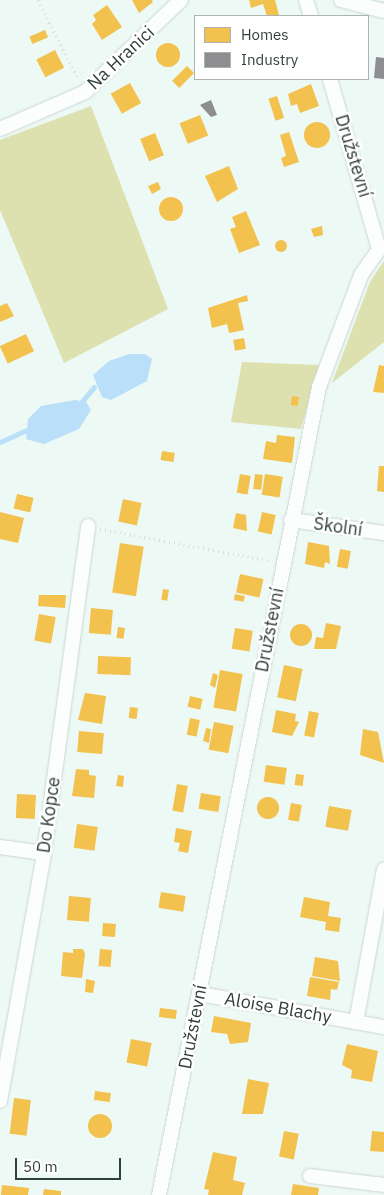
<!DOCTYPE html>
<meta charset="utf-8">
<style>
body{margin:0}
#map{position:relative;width:384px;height:1195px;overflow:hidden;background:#edf9f5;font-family:"IBM Plex Sans",sans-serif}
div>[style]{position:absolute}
.green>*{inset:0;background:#dde0af}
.water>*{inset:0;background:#bae0f9}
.homes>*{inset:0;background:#f2c14e;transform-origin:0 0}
.round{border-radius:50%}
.industry>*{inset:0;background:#8d8d92}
.stream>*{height:4.5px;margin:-2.25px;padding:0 2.25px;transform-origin:2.25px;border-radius:2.25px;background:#bae0f9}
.path>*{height:2.5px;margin-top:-1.25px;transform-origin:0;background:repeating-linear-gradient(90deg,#d8dcdb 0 1px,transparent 0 5px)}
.roads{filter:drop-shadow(0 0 1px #cad6d2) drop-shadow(0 0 1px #cad6d2)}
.street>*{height:14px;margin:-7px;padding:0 7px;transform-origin:7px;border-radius:7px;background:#fcfefe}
span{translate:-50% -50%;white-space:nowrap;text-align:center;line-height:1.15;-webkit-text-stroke:5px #fff;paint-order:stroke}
.street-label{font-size:18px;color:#31403b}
.legend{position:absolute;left:194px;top:15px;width:175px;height:65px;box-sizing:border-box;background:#fff;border:1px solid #adb3b1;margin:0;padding:6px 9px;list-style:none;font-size:15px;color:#31403b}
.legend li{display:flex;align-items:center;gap:10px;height:25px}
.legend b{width:25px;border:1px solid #adb3b1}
.scale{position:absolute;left:15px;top:1158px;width:106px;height:22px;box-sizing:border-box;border:2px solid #31403b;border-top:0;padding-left:6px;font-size:15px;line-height:18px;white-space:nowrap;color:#31403b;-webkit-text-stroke:4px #fff;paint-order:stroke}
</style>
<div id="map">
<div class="green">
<div style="clip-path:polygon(91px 106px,168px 309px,64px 363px,0 210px,0 140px)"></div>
<div style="clip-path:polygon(384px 261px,384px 342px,332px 383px,370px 282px)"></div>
<div style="clip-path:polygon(242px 362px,319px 365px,301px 429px,231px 422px)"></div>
</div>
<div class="water">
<div style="clip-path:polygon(129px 354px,145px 354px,152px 359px,147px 381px,111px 400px,102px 397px,93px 375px,109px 361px)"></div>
<div style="clip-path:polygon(75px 400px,86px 402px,91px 410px,79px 429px,44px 444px,26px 439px,28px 419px,41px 406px)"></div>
</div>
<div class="homes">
<div style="clip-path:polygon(132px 0,152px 0,153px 2px,139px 13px)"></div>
<div style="clip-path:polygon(249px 0,275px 0,279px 15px,267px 16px,263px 4px,251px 8px)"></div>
<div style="clip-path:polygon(107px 5px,122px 27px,102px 40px,92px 24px,96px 20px,93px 15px)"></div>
<div style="left:45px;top:30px;width:8px;height:17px;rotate:67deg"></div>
<div class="round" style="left:156px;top:43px;width:24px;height:24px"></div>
<div style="left:55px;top:50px;width:20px;height:21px;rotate:63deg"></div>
<div style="left:187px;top:66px;width:10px;height:21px;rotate:45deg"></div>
<div style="left:130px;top:83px;width:23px;height:22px;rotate:61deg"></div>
<div style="clip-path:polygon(311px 84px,319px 106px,300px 113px,297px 104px,291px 106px,288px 94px)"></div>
<div style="left:277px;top:96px;width:23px;height:9px;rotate:72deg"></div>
<div style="left:200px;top:115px;width:22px;height:22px;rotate:68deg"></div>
<div class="round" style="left:304px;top:122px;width:26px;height:26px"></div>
<div style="clip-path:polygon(289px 132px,299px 162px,284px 167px,281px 158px,286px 156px,280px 135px)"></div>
<div style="left:155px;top:133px;width:24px;height:16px;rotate:68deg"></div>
<div style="clip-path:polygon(229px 166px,238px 189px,217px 202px,205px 176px)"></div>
<div style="clip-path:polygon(158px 182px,161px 189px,152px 194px,148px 186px)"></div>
<div class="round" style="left:159px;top:197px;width:24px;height:24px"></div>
<div style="clip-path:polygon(246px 211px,260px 245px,239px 253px,230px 229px,236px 227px,232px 217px)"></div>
<div style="clip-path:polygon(322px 226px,323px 235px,314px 237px,311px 229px)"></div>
<div class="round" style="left:275px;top:240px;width:12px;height:12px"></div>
<div style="clip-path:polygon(247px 295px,248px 301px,238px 303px,244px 330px,229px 333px,227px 324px,212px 328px,208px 308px)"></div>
<div style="clip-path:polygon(7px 303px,14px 316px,0 322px,0 306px)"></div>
<div style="left:26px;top:334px;width:19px;height:29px;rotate:65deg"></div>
<div style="left:244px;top:338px;width:11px;height:11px;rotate:80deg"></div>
<div style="clip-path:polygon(379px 365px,384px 366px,384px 393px,373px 392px)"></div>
<div style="left:292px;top:396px;width:7px;height:9px;rotate:8deg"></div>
<div style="clip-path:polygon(277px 435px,295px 437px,292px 463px,263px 459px,266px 441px,276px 443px)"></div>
<div style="left:162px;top:451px;width:13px;height:9px;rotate:9deg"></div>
<div style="clip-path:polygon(379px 466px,384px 466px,384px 492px,377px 491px)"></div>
<div style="left:240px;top:474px;width:11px;height:19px;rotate:10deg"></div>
<div style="left:255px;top:474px;width:8px;height:15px;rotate:7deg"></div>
<div style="left:265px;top:474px;width:18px;height:21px;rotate:9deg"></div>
<div style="left:17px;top:494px;width:17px;height:15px;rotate:13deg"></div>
<div style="left:123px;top:499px;width:19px;height:23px;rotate:12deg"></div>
<div style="clip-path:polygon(0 512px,24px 518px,18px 543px,0 539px)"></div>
<div style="left:262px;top:512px;width:14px;height:20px;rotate:12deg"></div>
<div style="clip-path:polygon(236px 513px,246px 515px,247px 531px,233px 528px)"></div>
<div style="clip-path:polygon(308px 542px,329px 546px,330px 564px,325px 562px,324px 568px,305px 564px)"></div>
<div style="left:120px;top:543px;width:24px;height:50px;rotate:9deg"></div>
<div style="left:340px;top:549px;width:11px;height:18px;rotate:10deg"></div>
<div style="left:240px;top:574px;width:24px;height:19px;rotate:12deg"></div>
<div style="left:163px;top:589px;width:6px;height:11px;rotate:9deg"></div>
<div style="left:235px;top:594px;width:10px;height:6px;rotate:11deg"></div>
<div style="clip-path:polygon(39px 595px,66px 595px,65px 608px,38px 606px)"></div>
<div style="left:91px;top:608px;width:22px;height:25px;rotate:5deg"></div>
<div style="left:39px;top:614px;width:17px;height:27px;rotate:10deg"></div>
<div style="clip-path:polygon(326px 623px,341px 626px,336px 649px,314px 649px,316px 637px,323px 638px)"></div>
<div class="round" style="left:290px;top:624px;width:22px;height:22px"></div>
<div style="left:118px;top:627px;width:7px;height:11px;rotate:8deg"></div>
<div style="left:235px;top:628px;width:18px;height:21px;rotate:9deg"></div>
<div style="left:98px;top:656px;width:33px;height:18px;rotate:2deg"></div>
<div style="left:284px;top:665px;width:19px;height:33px;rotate:12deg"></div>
<div style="left:220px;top:670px;width:23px;height:38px;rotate:10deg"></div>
<div style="clip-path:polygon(213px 673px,218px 675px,215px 688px,210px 685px)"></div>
<div style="clip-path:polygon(85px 693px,106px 696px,102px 724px,78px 720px)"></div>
<div style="left:190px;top:696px;width:13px;height:11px;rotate:13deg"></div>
<div style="left:130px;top:707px;width:8px;height:11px;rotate:7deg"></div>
<div style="clip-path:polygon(276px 710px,296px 714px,295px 721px,299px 722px,292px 736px,272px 732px)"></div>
<div style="left:309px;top:711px;width:10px;height:25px;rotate:11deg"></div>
<div style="left:190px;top:718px;width:10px;height:17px;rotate:11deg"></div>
<div style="left:214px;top:722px;width:20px;height:28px;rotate:11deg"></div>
<div style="clip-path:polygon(206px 728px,211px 729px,209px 743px,203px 741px)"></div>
<div style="clip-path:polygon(363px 729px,378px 732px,384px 763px,360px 755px)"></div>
<div style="left:79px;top:731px;width:25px;height:21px;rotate:5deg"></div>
<div style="left:266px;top:765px;width:21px;height:17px;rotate:8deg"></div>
<div style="clip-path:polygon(76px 769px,89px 770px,89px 775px,96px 776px,94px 798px,72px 796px)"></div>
<div style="left:296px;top:774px;width:8px;height:11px;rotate:7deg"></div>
<div style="clip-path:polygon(118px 775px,124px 776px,123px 787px,116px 786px)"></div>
<div style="left:177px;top:784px;width:11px;height:27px;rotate:10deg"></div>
<div style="left:201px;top:793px;width:20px;height:16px;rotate:9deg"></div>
<div style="left:17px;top:794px;width:19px;height:24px;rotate:3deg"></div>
<div class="round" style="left:257px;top:797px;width:22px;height:22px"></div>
<div style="left:291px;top:803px;width:11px;height:17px;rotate:10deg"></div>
<div style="left:329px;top:806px;width:23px;height:21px;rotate:10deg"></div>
<div style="left:77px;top:824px;width:21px;height:24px;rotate:8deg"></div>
<div style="clip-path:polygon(176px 828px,192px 831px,188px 853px,178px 851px,180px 843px,174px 842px)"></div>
<div style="left:161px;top:892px;width:25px;height:16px;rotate:9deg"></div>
<div style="left:69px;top:896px;width:22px;height:24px;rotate:5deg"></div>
<div style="clip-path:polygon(304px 897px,330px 902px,328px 916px,341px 918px,339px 932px,325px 930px,326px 922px,300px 917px)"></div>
<div style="left:103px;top:923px;width:13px;height:13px;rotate:4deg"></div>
<div style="clip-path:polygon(73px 949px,83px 949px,85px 954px,82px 978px,61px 976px,63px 952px,73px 953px)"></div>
<div style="left:100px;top:949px;width:12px;height:17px;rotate:5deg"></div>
<div style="clip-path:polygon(315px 957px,338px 961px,340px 981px,312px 976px)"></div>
<div style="clip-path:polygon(310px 977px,339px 982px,337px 990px,331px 989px,330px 1000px,307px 996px)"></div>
<div style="clip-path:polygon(86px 979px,95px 981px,93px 993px,85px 992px)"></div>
<div style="left:160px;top:1008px;width:17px;height:9px;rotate:7deg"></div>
<div style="clip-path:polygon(214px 1016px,251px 1023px,248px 1042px,230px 1044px,227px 1034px,211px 1032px)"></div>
<div style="left:131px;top:1039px;width:21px;height:24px;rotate:11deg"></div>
<div style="clip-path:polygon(347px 1044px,378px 1051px,372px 1082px,351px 1078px,352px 1070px,342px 1065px)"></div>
<div style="clip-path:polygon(248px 1079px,269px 1083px,263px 1114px,242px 1114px)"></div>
<div style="left:95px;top:1091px;width:16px;height:9px;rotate:7deg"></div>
<div style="left:14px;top:1098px;width:17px;height:36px;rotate:7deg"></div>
<div class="round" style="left:88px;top:1114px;width:24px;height:24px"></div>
<div style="left:284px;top:1131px;width:15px;height:26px;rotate:11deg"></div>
<div style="clip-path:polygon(372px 1131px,384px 1132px,384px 1152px,370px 1151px)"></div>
<div style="clip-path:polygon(213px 1152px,237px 1157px,233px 1180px,245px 1183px,242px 1195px,208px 1195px,209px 1190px,204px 1189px)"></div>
<div style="clip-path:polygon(293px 1184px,319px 1188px,318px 1195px,291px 1195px)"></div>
<div style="clip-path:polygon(2px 1185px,29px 1188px,28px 1195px,1px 1195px)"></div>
<div style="clip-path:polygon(44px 1189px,61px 1191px,61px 1195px,43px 1195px)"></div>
</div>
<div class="industry">
<div style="clip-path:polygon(376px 57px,384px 58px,384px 79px,374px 78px)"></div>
<div style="clip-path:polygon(211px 100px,217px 115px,211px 117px,200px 105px)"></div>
</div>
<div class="stream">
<div style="left:79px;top:405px;width:23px;rotate:-50deg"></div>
<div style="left:0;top:442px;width:30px;rotate:-24deg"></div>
</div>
<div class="path">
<div style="left:38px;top:0;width:90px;rotate:62.9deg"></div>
<div style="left:100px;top:529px;width:175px;rotate:10.5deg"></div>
</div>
<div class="roads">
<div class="street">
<div style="left:306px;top:0;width:17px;rotate:73deg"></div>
<div style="left:341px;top:0;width:44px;rotate:14.3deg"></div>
<div style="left:0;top:129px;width:93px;rotate:-23.5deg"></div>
<div style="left:85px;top:92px;width:133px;rotate:-43.8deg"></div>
<div style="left:291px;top:520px;width:94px;rotate:8deg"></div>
<div style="left:0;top:847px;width:44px;rotate:7.8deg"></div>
<div style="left:200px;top:994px;width:187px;rotate:10.2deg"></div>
<div style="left:356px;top:1022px;width:155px;rotate:-79.6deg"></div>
<div style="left:0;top:1101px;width:252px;rotate:-79.9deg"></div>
<div style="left:44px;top:853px;width:330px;rotate:-82.3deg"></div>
<div style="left:310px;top:1176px;width:75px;rotate:6.9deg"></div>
<div style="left:159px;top:1195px;width:824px;rotate:-78.8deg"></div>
<div style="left:319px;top:387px;width:120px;rotate:-69.4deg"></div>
<div style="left:361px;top:275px;width:32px;rotate:-55deg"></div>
<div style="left:379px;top:249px;width:177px;rotate:-106.1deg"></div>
</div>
</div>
<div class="street-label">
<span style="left:121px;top:58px;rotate:-43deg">Na Hranici</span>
<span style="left:353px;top:156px;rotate:73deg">Družstevní</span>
<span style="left:338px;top:527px;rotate:8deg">Školní</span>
<span style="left:270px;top:630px;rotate:-79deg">Družstevní</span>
<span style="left:49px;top:815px;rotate:-82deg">Do Kopce</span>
<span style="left:278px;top:1008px;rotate:10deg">Aloise Blachy</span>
<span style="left:193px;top:1027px;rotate:-79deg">Družstevní</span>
</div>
<ul class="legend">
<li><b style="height:14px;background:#f2c14e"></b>Homes</li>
<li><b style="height:14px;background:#8d8d92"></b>Industry</li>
</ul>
<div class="scale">50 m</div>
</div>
